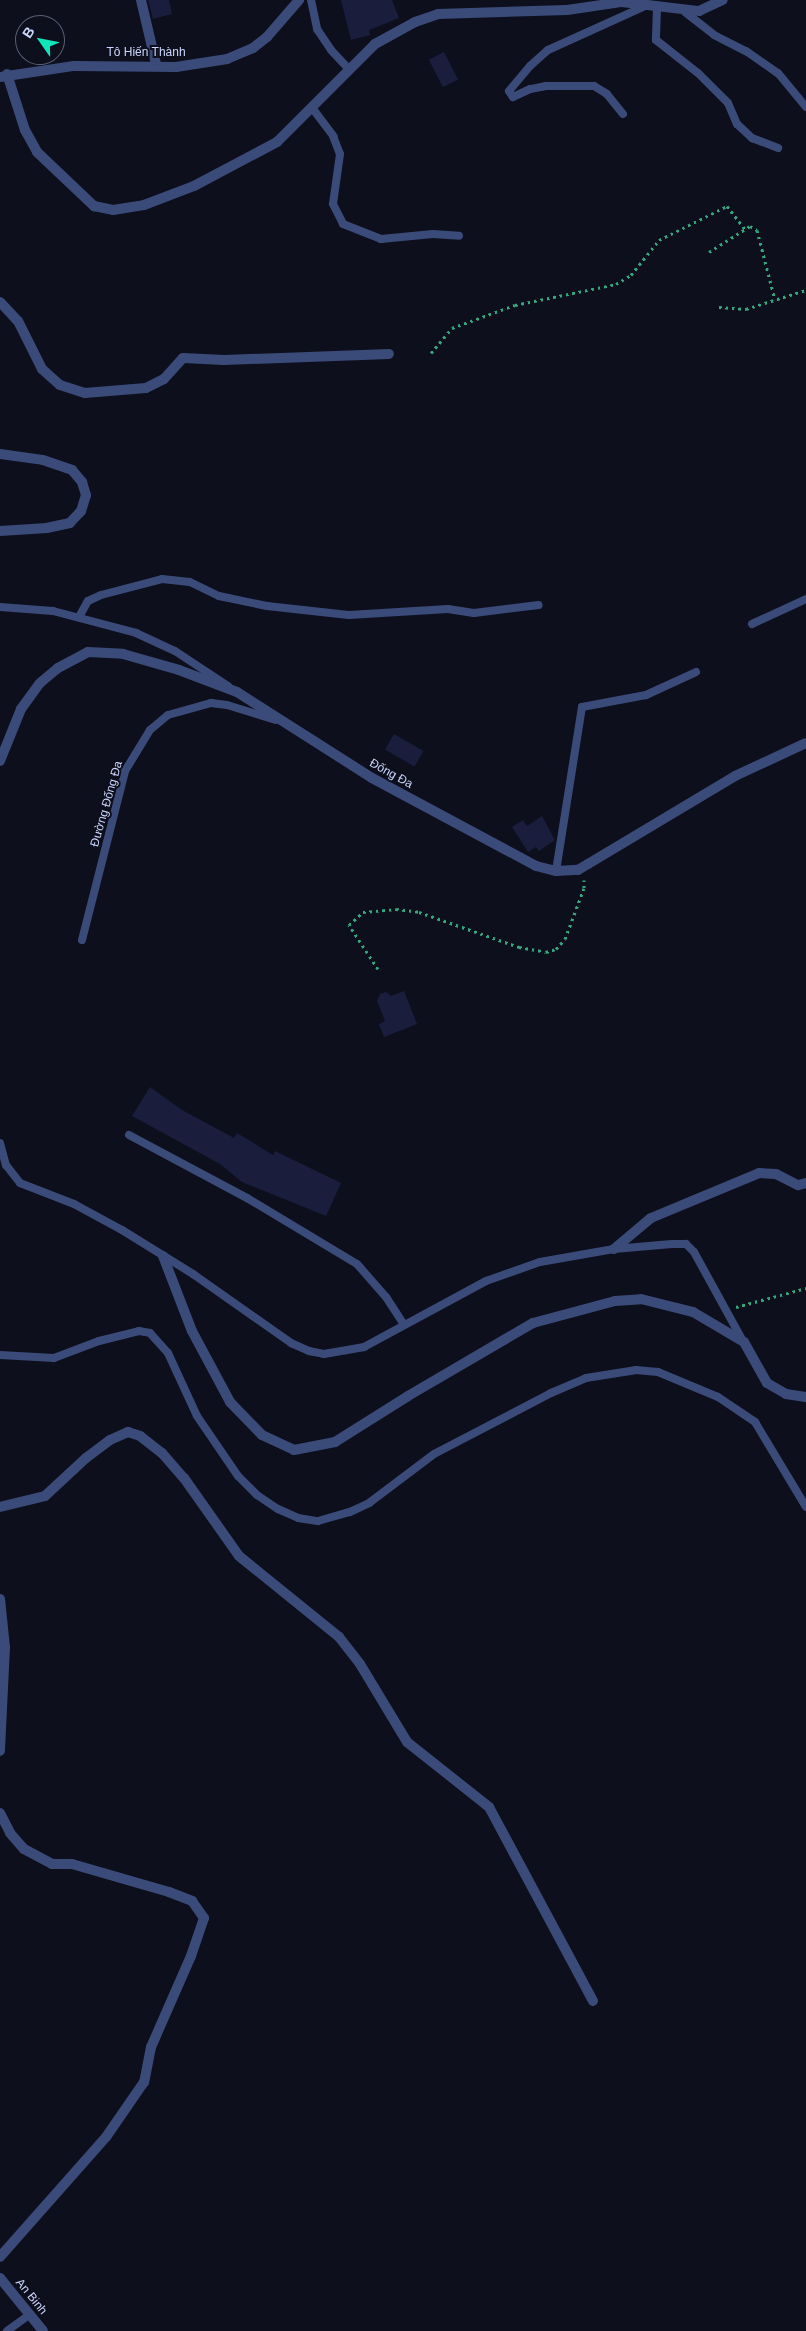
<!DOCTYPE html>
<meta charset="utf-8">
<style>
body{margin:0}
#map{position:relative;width:806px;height:2331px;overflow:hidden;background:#0d0f1c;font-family:Helvetica,sans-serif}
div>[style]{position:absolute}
.building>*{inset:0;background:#1a1e3c;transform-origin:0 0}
.path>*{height:3px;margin-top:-1.5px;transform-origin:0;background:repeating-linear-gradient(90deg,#34a77d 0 2.5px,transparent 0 6.5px)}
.service>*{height:8px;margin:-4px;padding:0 4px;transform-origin:4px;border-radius:4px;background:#3b4b79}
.minor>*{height:10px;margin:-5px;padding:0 5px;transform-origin:5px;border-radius:5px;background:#3b4b79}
.tertiary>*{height:10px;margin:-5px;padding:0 5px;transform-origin:5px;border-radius:5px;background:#3b4b79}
span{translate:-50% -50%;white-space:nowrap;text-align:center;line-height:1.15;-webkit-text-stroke:4px #0d0f1c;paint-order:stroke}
.street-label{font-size:12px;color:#ccd5fc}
.north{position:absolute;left:15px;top:15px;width:50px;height:50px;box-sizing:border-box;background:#0d0f1c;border:1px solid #595e76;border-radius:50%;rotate:303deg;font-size:14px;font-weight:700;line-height:20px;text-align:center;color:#ccd5fc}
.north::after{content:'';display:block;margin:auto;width:18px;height:22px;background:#0fe5b9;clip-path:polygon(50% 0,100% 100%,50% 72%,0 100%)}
</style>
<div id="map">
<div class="building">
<div style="clip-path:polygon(148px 0,169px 0,172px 14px,153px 19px)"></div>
<div style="clip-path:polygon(341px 0,392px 0,399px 18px,369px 30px,370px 35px,351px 40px)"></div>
<div style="left:444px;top:52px;width:31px;height:17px;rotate:63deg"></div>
<div style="left:394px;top:734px;width:34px;height:18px;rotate:30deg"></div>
<div style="clip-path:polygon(542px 816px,555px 840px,539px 851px,536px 847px,528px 852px,512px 827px,523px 820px,527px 826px)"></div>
<div style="clip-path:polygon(404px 991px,417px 1024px,384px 1037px,379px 1024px,385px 1021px,377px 1001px,380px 994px,386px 992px,391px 996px)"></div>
<div style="clip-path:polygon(150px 1087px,182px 1110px,234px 1138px,237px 1133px,273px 1155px,275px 1151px,341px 1183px,326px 1216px,242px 1182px,220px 1164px,132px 1116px)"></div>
</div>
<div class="path">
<div style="left:709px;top:252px;width:49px;rotate:-32.4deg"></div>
<div style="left:750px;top:226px;width:8px;rotate:30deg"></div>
<div style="left:757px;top:230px;width:72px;rotate:75.6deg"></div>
<div style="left:719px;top:307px;width:27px;rotate:4deg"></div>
<div style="left:746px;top:309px;width:63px;rotate:-17.6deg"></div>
<div style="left:431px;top:353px;width:33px;rotate:-50deg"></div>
<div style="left:452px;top:328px;width:67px;rotate:-20.1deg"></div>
<div style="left:515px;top:305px;width:103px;rotate:-11.7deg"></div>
<div style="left:616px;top:284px;width:17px;rotate:-31deg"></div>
<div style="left:631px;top:275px;width:45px;rotate:-51.3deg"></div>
<div style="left:659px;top:240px;width:76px;rotate:-26.6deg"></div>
<div style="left:727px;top:206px;width:29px;rotate:52deg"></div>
<div style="left:378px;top:969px;width:53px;rotate:-123.4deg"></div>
<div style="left:349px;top:925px;width:19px;rotate:-43deg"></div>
<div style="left:363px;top:912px;width:33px;rotate:-5deg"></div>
<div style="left:396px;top:909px;width:23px;rotate:7deg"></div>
<div style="left:419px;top:912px;width:106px;rotate:19.3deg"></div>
<div style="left:519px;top:947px;width:27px;rotate:10deg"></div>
<div style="left:546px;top:952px;width:10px;rotate:-17deg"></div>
<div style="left:556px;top:949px;width:13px;rotate:-48deg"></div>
<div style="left:565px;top:939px;width:54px;rotate:-69.6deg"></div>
<div style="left:584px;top:888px;width:8px;rotate:-90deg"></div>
<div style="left:736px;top:1307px;width:73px;rotate:-15.2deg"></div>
</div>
<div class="service">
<div style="left:311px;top:0;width:30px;rotate:78deg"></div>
<div style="left:317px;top:29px;width:25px;rotate:56deg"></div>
<div style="left:331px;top:50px;width:26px;rotate:47deg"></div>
<div style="left:657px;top:8px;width:32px;rotate:92deg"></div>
<div style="left:656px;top:40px;width:53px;rotate:38.2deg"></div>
<div style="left:698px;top:73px;width:42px;rotate:45deg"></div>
<div style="left:728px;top:103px;width:23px;rotate:67deg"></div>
<div style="left:737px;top:124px;width:21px;rotate:43deg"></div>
<div style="left:752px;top:138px;width:28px;rotate:21deg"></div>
<div style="left:685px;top:12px;width:37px;rotate:38deg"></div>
<div style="left:714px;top:35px;width:36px;rotate:27deg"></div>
<div style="left:746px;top:51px;width:39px;rotate:35deg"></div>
<div style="left:778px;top:73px;width:44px;rotate:50.5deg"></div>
<div style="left:313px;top:109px;width:34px;rotate:53deg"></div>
<div style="left:333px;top:136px;width:19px;rotate:69deg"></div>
<div style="left:340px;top:154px;width:50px;rotate:98deg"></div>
<div style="left:333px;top:204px;width:22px;rotate:63deg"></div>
<div style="left:343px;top:224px;width:41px;rotate:21.5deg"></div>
<div style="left:381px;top:239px;width:52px;rotate:-5.5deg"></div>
<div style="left:433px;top:234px;width:26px;rotate:4deg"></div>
<div style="left:623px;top:114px;width:26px;rotate:-129deg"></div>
<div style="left:607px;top:94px;width:15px;rotate:-148deg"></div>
<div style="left:594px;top:86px;width:48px;rotate:180deg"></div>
<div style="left:546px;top:86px;width:16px;rotate:169deg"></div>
<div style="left:530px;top:89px;width:19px;rotate:155deg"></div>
<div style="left:513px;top:97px;width:7px;rotate:-124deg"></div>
<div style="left:509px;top:91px;width:33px;rotate:-50deg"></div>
<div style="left:530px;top:66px;width:24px;rotate:-42deg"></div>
<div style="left:548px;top:50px;width:107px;rotate:-24.4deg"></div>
<div style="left:0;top:607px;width:53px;rotate:4.3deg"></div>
<div style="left:53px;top:611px;width:86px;rotate:14.8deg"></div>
<div style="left:136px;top:633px;width:43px;rotate:24.8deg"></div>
<div style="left:175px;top:651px;width:64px;rotate:33.4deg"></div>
<div style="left:79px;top:617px;width:18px;rotate:-61deg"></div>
<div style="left:88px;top:601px;width:14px;rotate:-25deg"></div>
<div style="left:101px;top:595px;width:63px;rotate:-14.7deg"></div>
<div style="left:162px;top:579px;width:28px;rotate:6deg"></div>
<div style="left:190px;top:582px;width:32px;rotate:26deg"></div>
<div style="left:219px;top:596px;width:49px;rotate:11.8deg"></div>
<div style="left:267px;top:606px;width:82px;rotate:6.3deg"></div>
<div style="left:349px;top:615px;width:99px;rotate:-3.5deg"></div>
<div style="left:448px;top:609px;width:26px;rotate:9deg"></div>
<div style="left:474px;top:613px;width:65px;rotate:-7deg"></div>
<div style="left:752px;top:624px;width:60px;rotate:-24.8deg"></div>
<div style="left:556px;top:871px;width:166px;rotate:-81deg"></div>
<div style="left:582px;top:707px;width:65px;rotate:-10.6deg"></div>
<div style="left:646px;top:695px;width:55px;rotate:-24.7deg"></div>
<div style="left:82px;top:940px;width:174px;rotate:-75.7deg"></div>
<div style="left:125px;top:771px;width:48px;rotate:-58.6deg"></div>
<div style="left:150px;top:730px;width:23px;rotate:-40deg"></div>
<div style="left:168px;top:715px;width:45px;rotate:-15.6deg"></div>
<div style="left:211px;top:703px;width:16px;rotate:7deg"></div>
<div style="left:227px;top:705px;width:51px;rotate:17deg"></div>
<div style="left:129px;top:1135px;width:134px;rotate:28.1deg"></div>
<div style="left:247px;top:1198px;width:128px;rotate:31deg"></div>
<div style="left:357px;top:1264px;width:44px;rotate:48.7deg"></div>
<div style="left:386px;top:1297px;width:33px;rotate:57deg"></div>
<div style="left:0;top:1143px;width:23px;rotate:75deg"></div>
<div style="left:6px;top:1165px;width:23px;rotate:52deg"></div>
<div style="left:20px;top:1183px;width:58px;rotate:21.3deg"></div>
<div style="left:74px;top:1204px;width:55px;rotate:28.4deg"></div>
<div style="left:122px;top:1230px;width:84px;rotate:31.8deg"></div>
<div style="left:193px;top:1274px;width:120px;rotate:35.1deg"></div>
<div style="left:291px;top:1343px;width:20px;rotate:24deg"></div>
<div style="left:309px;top:1351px;width:15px;rotate:11deg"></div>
<div style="left:324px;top:1354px;width:41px;rotate:-9.9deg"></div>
<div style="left:364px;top:1347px;width:139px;rotate:-28.4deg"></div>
<div style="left:486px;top:1281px;width:57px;rotate:-19.4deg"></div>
<div style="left:540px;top:1262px;width:75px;rotate:-10deg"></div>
<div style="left:614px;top:1249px;width:58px;rotate:-4.9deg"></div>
<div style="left:672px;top:1244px;width:14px"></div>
<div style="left:686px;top:1244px;width:11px;rotate:45deg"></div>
<div style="left:694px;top:1252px;width:102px;rotate:61.2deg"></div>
<div style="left:0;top:1355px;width:54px;rotate:3.2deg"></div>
<div style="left:54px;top:1358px;width:48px;rotate:-20.7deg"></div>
<div style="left:99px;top:1341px;width:41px;rotate:-14deg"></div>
<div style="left:139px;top:1331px;width:11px;rotate:10deg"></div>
<div style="left:150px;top:1333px;width:27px;rotate:48deg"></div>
<div style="left:168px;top:1353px;width:69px;rotate:65.3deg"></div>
<div style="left:197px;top:1416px;width:73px;rotate:55.7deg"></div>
<div style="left:238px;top:1476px;width:27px;rotate:45deg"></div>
<div style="left:257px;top:1495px;width:25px;rotate:34deg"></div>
<div style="left:278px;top:1509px;width:22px;rotate:24deg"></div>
<div style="left:298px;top:1518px;width:20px;rotate:9deg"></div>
<div style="left:318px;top:1521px;width:33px;rotate:-16deg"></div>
<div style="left:350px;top:1512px;width:21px;rotate:-25deg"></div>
<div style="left:369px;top:1503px;width:81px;rotate:-37deg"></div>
<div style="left:434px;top:1454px;width:132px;rotate:-27.5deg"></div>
<div style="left:551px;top:1393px;width:38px;rotate:-23deg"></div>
<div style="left:586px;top:1378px;width:51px;rotate:-9.1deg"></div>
<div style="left:636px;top:1370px;width:22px;rotate:5deg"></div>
<div style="left:658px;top:1372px;width:65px;rotate:22.6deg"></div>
<div style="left:718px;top:1397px;width:45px;rotate:34deg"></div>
<div style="left:755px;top:1422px;width:99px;rotate:59deg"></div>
<div style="left:7px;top:2331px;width:27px;rotate:-36deg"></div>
</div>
<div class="minor">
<div style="left:141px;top:0;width:66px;rotate:76.8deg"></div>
<div style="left:7px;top:74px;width:59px;rotate:72.2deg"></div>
<div style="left:25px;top:130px;width:25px;rotate:61deg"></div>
<div style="left:37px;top:152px;width:79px;rotate:43.5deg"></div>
<div style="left:94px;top:206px;width:19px;rotate:12deg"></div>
<div style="left:113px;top:210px;width:31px;rotate:-9deg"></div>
<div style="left:144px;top:205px;width:53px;rotate:-20.8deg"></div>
<div style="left:194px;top:186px;width:94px;rotate:-27.9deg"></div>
<div style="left:277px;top:142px;width:139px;rotate:-45deg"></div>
<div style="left:375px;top:44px;width:46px;rotate:-28.8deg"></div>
<div style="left:415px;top:22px;width:24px;rotate:-19deg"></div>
<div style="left:438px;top:14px;width:129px;rotate:-1.8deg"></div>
<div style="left:567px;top:10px;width:56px;rotate:-8.3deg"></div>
<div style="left:622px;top:2px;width:78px;rotate:6.7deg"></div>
<div style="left:699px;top:11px;width:26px;rotate:-25deg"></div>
<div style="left:0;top:302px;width:26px;rotate:47deg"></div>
<div style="left:18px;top:321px;width:54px;rotate:63.4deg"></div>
<div style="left:42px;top:369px;width:24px;rotate:42deg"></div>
<div style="left:60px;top:385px;width:26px;rotate:18deg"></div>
<div style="left:85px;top:393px;width:61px;rotate:-4.7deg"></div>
<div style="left:146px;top:388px;width:20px;rotate:-27deg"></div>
<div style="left:164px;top:379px;width:28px;rotate:-48deg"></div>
<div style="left:183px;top:358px;width:41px;rotate:2.8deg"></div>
<div style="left:224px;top:360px;width:165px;rotate:-2.1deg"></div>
<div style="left:0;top:454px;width:43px;rotate:7.9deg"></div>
<div style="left:43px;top:460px;width:31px;rotate:19deg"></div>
<div style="left:72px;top:470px;width:16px;rotate:50deg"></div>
<div style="left:82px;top:482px;width:14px;rotate:73deg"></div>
<div style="left:86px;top:495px;width:17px;rotate:107deg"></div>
<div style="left:81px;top:511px;width:16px;rotate:133deg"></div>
<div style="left:70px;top:523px;width:24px;rotate:168deg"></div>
<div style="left:47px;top:528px;width:47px;rotate:176.3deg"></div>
<div style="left:614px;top:1249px;width:48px;rotate:-40deg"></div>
<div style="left:651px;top:1218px;width:117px;rotate:-22.6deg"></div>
<div style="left:759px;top:1173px;width:17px;rotate:3deg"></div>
<div style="left:776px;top:1174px;width:25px;rotate:27deg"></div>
<div style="left:798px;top:1185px;width:8px;rotate:-14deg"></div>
<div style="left:163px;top:1256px;width:80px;rotate:68.9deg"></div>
<div style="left:192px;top:1331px;width:81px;rotate:61.8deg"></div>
<div style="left:230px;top:1402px;width:46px;rotate:45.9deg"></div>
<div style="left:262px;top:1435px;width:35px;rotate:25deg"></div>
<div style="left:294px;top:1450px;width:42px;rotate:-11deg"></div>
<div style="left:335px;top:1442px;width:86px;rotate:-32.2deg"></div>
<div style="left:408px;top:1396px;width:145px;rotate:-30.3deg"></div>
<div style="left:533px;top:1323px;width:85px;rotate:-15deg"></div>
<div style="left:615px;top:1301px;width:26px;rotate:-4deg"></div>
<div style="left:641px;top:1299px;width:54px;rotate:14deg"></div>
<div style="left:693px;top:1312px;width:59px;rotate:30.5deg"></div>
<div style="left:744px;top:1342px;width:47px;rotate:60.7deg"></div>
<div style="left:767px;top:1383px;width:22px;rotate:30deg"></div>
<div style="left:786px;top:1394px;width:20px;rotate:9deg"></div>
<div style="left:0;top:1507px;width:46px;rotate:-13.7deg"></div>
<div style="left:45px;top:1496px;width:56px;rotate:-42.8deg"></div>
<div style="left:86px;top:1458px;width:30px;rotate:-37deg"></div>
<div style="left:110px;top:1440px;width:20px;rotate:-24deg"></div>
<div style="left:128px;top:1432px;width:13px;rotate:18deg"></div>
<div style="left:140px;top:1436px;width:28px;rotate:38deg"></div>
<div style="left:162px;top:1453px;width:33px;rotate:49deg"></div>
<div style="left:184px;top:1478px;width:95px;rotate:54.8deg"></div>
<div style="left:239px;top:1556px;width:129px;rotate:39deg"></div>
<div style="left:339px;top:1637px;width:34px;rotate:52deg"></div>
<div style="left:360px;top:1664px;width:91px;rotate:58.9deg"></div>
<div style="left:407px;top:1742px;width:105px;rotate:38.4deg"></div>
<div style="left:489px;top:1807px;width:220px;rotate:61.8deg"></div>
<div style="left:0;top:1599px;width:48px;rotate:84.1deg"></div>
<div style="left:5px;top:1647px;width:104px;rotate:92.8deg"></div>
<div style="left:0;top:1813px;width:22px;rotate:63deg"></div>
<div style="left:10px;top:1833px;width:21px;rotate:49deg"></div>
<div style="left:24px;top:1849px;width:32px;rotate:28deg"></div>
<div style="left:52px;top:1864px;width:20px"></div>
<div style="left:72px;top:1864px;width:101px;rotate:16.1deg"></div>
<div style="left:169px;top:1892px;width:25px;rotate:21deg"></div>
<div style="left:192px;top:1901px;width:21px;rotate:55deg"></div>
<div style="left:204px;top:1918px;width:40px;rotate:108.9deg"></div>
<div style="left:191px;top:1956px;width:99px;rotate:113.7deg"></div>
<div style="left:151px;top:2047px;width:36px;rotate:101deg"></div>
<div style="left:144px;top:2082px;width:67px;rotate:124.6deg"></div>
<div style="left:106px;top:2137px;width:160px;rotate:131.5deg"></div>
</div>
<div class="tertiary">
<div style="left:0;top:77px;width:75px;rotate:-8.5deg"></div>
<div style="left:74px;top:66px;width:102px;rotate:0.6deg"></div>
<div style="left:176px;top:67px;width:52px;rotate:-8.9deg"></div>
<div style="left:227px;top:59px;width:28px;rotate:-23deg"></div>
<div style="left:253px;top:48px;width:18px;rotate:-38deg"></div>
<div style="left:267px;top:37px;width:49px;rotate:-49.1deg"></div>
<div style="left:0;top:761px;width:56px;rotate:-68deg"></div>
<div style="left:21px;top:709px;width:32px;rotate:-54deg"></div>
<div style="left:40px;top:683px;width:23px;rotate:-40deg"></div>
<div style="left:58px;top:668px;width:34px;rotate:-28deg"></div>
<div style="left:88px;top:652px;width:35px;rotate:3deg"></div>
<div style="left:123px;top:654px;width:58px;rotate:15.9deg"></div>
<div style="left:179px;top:670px;width:62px;rotate:20.8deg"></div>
<div style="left:237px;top:692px;width:160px;rotate:32.5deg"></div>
<div style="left:372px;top:778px;width:186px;rotate:28.2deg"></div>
<div style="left:536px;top:866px;width:21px;rotate:14deg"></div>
<div style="left:556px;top:871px;width:22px;rotate:-3deg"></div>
<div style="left:578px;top:870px;width:12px;rotate:-31deg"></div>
<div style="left:588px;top:864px;width:171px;rotate:-30.9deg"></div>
<div style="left:735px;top:776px;width:78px;rotate:-24.9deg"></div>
<div style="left:0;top:2278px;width:68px;rotate:50.9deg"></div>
</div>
<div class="street-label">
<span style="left:146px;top:53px">Tô Hiến Thành</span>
<span style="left:391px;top:774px;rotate:29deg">Đống Đa</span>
<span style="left:107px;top:804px;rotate:-74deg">Đường Đống Đa</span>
<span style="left:31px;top:2297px;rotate:51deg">An Binh</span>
</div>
<div class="north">B</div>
</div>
